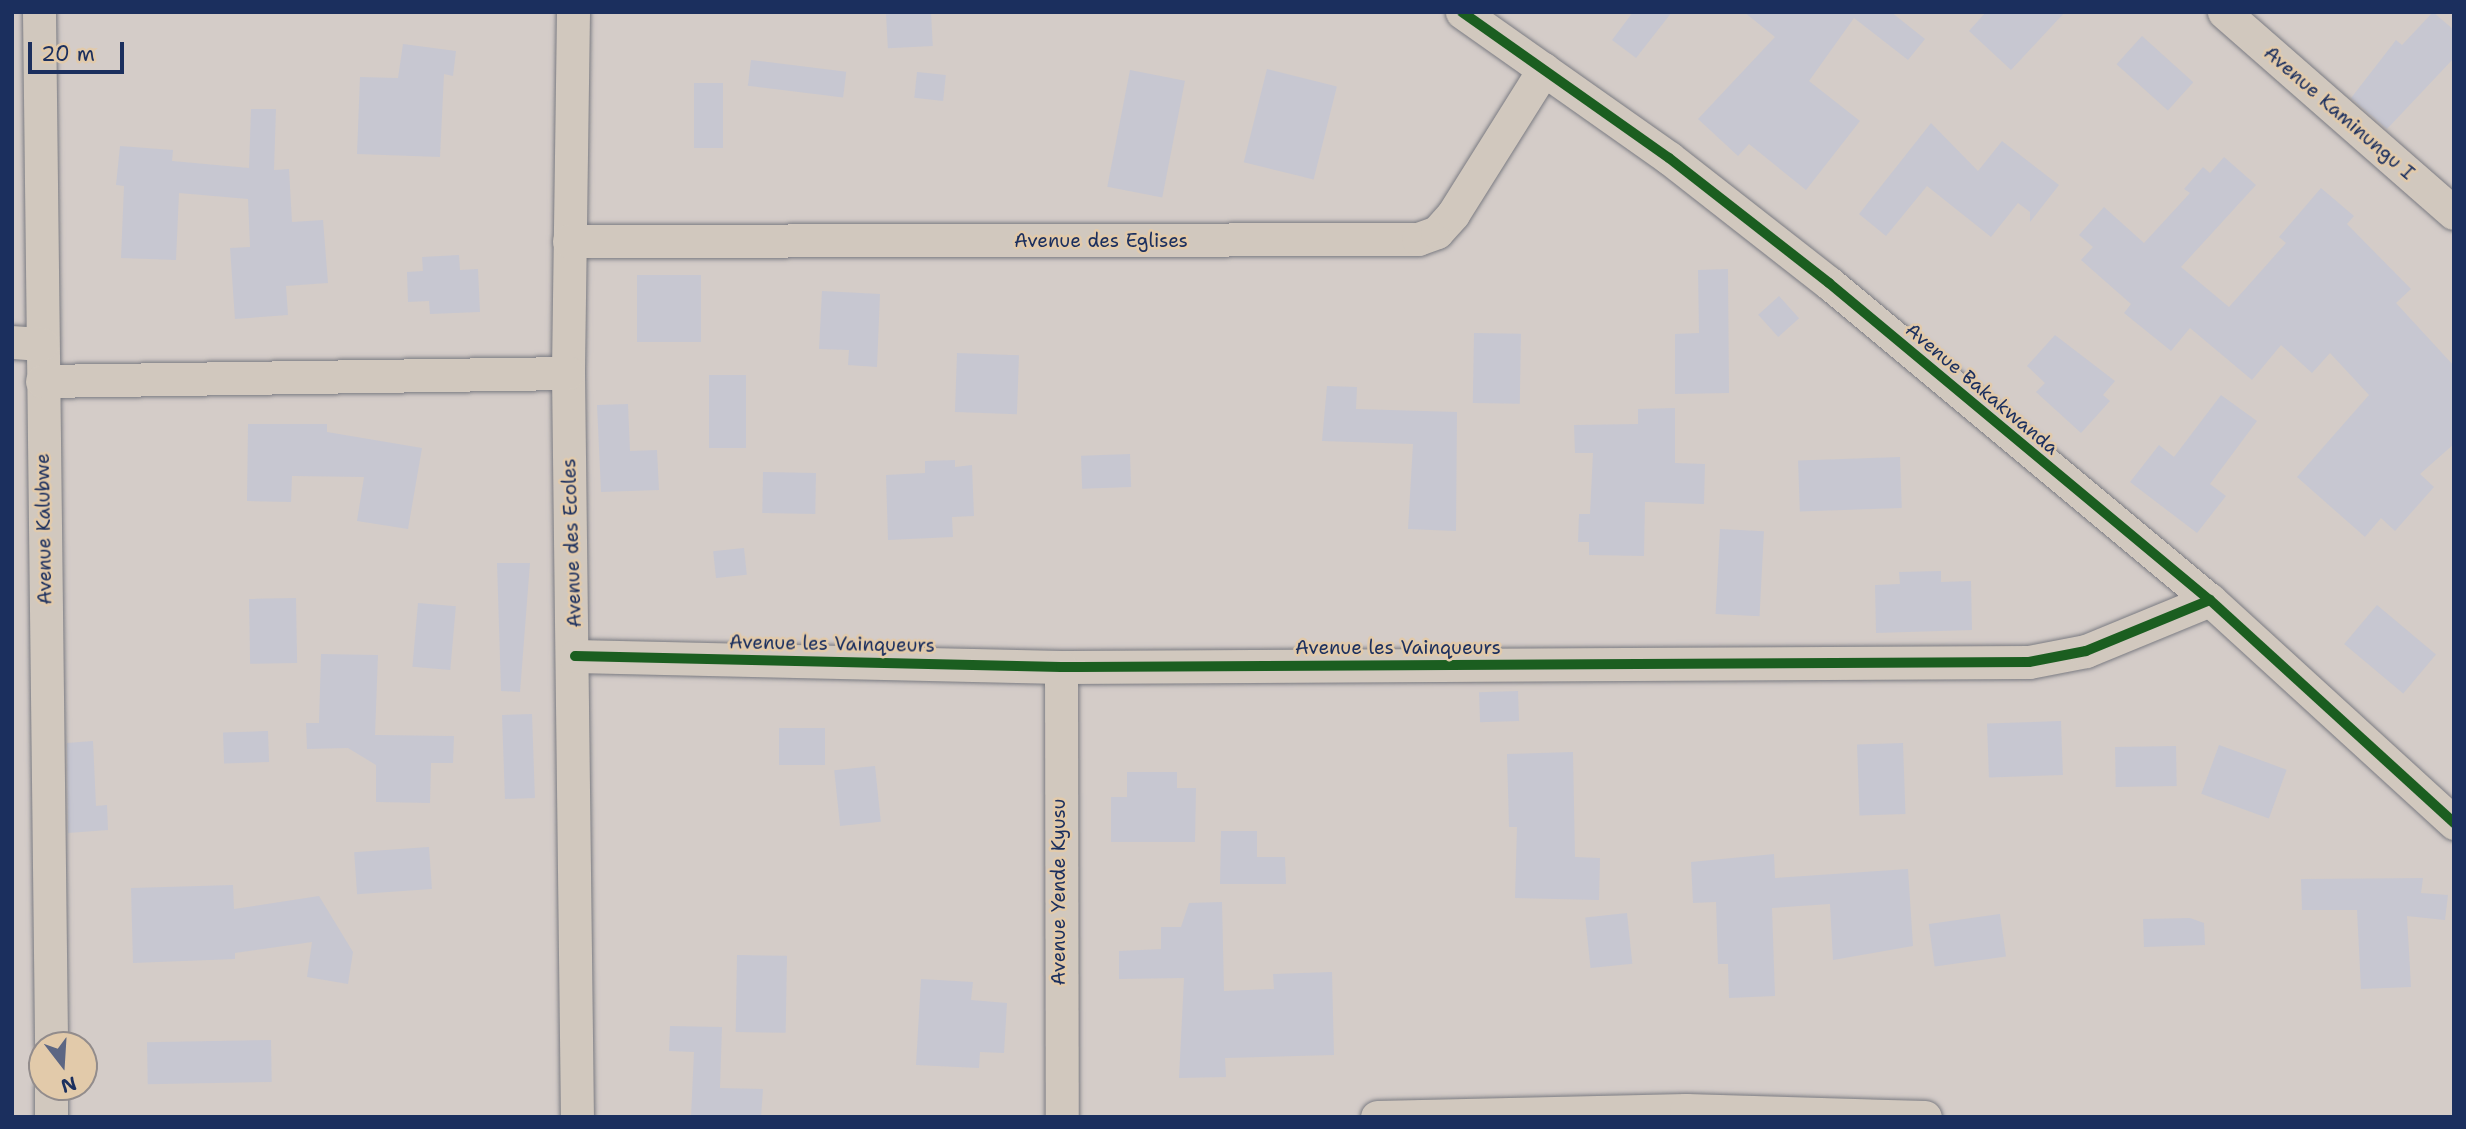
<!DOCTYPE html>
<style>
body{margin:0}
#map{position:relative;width:2466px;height:1129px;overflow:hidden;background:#d4ccc8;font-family:"Shantell Sans",sans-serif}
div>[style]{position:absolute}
.building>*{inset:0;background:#c7c7d1;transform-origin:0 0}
.roads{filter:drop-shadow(0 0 2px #7a7b82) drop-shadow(0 0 2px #7a7b82)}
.minor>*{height:33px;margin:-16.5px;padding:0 16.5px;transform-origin:16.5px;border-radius:16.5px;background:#d1c8be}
.cycleway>*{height:10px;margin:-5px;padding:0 5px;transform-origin:5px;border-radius:5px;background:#1b5e20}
span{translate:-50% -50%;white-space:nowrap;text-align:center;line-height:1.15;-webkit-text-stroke:5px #e2caaa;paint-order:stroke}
.street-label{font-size:19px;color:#1b2f5e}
.frame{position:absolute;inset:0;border:14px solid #1b2f5e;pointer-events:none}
.north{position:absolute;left:28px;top:1031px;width:70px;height:70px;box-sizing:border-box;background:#e2caaa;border:2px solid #928c8c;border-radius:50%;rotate:163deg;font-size:19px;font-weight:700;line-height:28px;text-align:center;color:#1b2f5e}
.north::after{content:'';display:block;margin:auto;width:24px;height:32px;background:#5c6683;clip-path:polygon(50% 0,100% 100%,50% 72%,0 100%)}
.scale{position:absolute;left:28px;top:42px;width:96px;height:32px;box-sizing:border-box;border:4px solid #1b2f5e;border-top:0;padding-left:9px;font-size:21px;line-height:24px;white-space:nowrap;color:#1b2f5e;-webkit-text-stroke:5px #e2caaa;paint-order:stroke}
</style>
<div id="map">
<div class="building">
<div style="left:931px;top:12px;width:34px;height:45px;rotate:87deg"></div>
<div style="clip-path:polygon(1633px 12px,1672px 12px,1636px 58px,1612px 40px)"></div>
<div style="clip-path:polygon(1744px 12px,1891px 12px,1925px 39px,1908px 60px,1854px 18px,1809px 81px,1860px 121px,1806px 190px,1749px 144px,1738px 156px,1698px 119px,1775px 37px)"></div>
<div style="clip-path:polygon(1986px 12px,2065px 12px,2011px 70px,1969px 31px)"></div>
<div style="clip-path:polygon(2433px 12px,2454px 30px,2454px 58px,2387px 129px,2351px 98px,2396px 40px,2402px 45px)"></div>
<div style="left:2142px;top:36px;width:69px;height:38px;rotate:42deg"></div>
<div style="clip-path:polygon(403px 44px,456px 51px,453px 76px,444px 74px,440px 157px,357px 154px,360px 77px,398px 78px)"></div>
<div style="left:751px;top:60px;width:96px;height:26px;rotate:7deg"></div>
<div style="left:1267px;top:69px;width:72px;height:96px;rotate:14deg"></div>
<div style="left:1130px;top:70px;width:56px;height:119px;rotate:11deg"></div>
<div style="left:917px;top:72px;width:29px;height:26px;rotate:6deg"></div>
<div style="left:723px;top:83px;width:65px;height:29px;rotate:90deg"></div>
<div style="clip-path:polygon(251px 109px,276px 109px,274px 170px,289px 169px,292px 222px,323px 220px,328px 283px,286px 286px,288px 315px,235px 319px,230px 248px,250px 247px,248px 199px,179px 193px,176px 260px,121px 258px,124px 186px,116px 185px,120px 146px,173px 150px,172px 161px,249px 168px)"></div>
<div style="clip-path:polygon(1931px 123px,1978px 171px,2002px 141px,2059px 185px,2030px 222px,2030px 212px,2018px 203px,1991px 237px,1927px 186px,1886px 236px,1859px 214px)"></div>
<div style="clip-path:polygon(2224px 157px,2256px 185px,2181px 267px,2229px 307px,2286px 243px,2279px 237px,2321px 188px,2354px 216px,2347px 224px,2411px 289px,2396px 303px,2454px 366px,2454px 444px,2420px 474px,2434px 487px,2395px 531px,2381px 518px,2365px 537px,2297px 477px,2369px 395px,2330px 353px,2312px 373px,2281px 345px,2252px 380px,2190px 328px,2171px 351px,2124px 313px,2131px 304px,2081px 260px,2093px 247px,2079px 235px,2104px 207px,2144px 243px,2190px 193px,2184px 189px,2203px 167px,2210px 173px)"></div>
<div style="clip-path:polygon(459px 255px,460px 270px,478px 269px,480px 312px,430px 314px,429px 301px,408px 302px,407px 272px,423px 271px,422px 257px)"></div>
<div style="clip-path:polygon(1728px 269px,1729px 393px,1675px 394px,1675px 334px,1699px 333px,1698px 270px)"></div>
<div style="left:637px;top:275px;width:64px;height:67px"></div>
<div style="clip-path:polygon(822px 291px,880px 294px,877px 367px,848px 365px,849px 350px,819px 349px)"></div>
<div style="left:1779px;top:296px;width:30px;height:28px;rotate:48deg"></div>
<div style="left:1474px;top:333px;width:47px;height:70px;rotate:1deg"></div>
<div style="clip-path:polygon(2055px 335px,2115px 381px,2103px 395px,2110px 401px,2081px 433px,2036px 392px,2045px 383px,2027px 366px)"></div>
<div style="left:957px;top:353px;width:62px;height:59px;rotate:2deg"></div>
<div style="left:709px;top:375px;width:37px;height:73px"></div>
<div style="clip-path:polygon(1327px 386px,1357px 387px,1356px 409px,1457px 412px,1456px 531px,1408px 529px,1413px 444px,1322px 441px)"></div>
<div style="clip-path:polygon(2221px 395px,2257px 421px,2210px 484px,2226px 496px,2197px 533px,2130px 482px,2159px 445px,2174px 457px)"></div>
<div style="clip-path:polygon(628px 404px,630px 451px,657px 450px,659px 490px,601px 492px,597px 405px)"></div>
<div style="clip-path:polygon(1675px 408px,1675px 463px,1705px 464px,1704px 504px,1645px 502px,1644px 556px,1589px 555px,1589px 542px,1578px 542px,1579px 514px,1590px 514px,1593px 453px,1575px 453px,1574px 425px,1638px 424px,1638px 409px)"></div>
<div style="clip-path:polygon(248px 424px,327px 424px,327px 432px,422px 448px,408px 529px,357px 521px,364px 477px,292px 476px,291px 502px,247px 501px)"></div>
<div style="left:1130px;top:454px;width:33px;height:49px;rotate:88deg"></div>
<div style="left:1900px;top:457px;width:51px;height:102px;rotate:88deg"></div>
<div style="clip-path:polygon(955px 460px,955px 467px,972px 465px,974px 516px,952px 517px,953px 537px,888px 540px,886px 475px,925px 473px,925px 461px)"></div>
<div style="left:763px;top:472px;width:53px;height:41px;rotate:1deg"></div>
<div style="left:1720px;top:529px;width:44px;height:85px;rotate:3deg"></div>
<div style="left:744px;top:548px;width:27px;height:31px;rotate:84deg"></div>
<div style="clip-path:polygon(497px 563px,530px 563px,520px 692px,501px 691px)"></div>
<div style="clip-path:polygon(1941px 571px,1941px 582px,1971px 581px,1972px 630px,1876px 633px,1875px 585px,1900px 584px,1899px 572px)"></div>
<div style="left:296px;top:598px;width:65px;height:47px;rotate:89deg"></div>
<div style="left:418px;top:603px;width:38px;height:64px;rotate:5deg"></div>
<div style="left:2377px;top:605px;width:77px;height:51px;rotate:40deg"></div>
<div style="clip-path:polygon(321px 654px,378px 655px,375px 735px,454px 736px,453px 763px,431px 763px,430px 803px,376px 802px,376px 765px,348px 748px,307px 749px,306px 723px,319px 723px)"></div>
<div style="left:1518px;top:691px;width:30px;height:39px;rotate:88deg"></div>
<div style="left:532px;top:714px;width:84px;height:30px;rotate:88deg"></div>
<div style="left:2061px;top:721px;width:54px;height:74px;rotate:88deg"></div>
<div style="left:779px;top:728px;width:46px;height:37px"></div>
<div style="left:268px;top:731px;width:31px;height:45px;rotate:88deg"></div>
<div style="clip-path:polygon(93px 741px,96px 806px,107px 805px,108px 830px,68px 833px,67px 743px)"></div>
<div style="left:1903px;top:743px;width:71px;height:46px;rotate:88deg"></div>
<div style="left:2219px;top:745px;width:72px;height:52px;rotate:20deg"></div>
<div style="left:2176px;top:746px;width:40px;height:61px;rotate:89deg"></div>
<div style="clip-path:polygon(1573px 752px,1575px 857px,1600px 858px,1599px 900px,1515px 898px,1517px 827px,1509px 827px,1507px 754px)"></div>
<div style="left:875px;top:766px;width:56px;height:41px;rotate:84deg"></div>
<div style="clip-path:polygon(1127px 772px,1177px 772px,1177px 788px,1196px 788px,1195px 842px,1111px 842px,1111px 797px,1127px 797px)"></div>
<div style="clip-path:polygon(1221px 831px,1257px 831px,1257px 857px,1285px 857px,1286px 884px,1220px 884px)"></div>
<div style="left:429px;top:847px;width:42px;height:75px;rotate:86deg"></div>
<div style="clip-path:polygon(1774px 854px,1775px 878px,1908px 869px,1913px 946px,1833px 960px,1830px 904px,1772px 908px,1775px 996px,1729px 998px,1728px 964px,1718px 964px,1716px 902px,1693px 903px,1691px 862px)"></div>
<div style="clip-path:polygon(2423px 878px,2421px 893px,2448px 895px,2445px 920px,2407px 916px,2411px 987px,2361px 989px,2357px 910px,2302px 910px,2301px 879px)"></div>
<div style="clip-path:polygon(233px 885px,234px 909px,319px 896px,353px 952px,348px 984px,307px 977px,312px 942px,235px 953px,235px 959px,133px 963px,131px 888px)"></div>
<div style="clip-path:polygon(1222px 902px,1224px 991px,1274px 989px,1273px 974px,1332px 972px,1334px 1055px,1225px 1058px,1226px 1077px,1179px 1078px,1184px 978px,1119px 979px,1119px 951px,1161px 949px,1161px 927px,1181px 927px,1189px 903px)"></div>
<div style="left:1627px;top:913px;width:51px;height:42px;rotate:84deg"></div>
<div style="left:2000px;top:914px;width:43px;height:72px;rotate:82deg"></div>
<div style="clip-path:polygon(2190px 918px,2204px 923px,2205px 945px,2144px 947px,2143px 919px)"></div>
<div style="left:737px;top:955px;width:50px;height:77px;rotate:1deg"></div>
<div style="clip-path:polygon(921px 979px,973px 982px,971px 1000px,1007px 1003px,1004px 1053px,980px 1052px,979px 1068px,916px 1065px)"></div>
<div style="clip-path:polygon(670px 1026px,722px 1027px,720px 1088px,763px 1089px,761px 1117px,691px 1117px,694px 1052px,669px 1051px)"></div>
<div style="left:271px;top:1040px;width:42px;height:124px;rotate:89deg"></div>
</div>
<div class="roads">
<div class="minor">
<div style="left:39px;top:12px;width:1033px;rotate:89.33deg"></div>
<div style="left:573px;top:12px;width:361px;rotate:90.8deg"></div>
<div style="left:568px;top:373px;width:744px;rotate:89.31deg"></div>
<div style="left:1462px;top:12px;width:253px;rotate:35.2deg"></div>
<div style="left:1669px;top:158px;width:203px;rotate:38deg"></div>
<div style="left:1829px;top:283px;width:496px;rotate:39.8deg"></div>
<div style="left:2210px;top:600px;width:331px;rotate:42.4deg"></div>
<div style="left:2224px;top:12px;width:305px;rotate:41.2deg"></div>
<div style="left:569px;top:241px;width:849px;rotate:-0.13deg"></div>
<div style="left:1418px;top:239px;width:20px;rotate:-20deg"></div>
<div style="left:1437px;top:232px;width:24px;rotate:-48deg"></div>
<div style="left:1453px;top:214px;width:171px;rotate:-57.9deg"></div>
<div style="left:12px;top:342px;width:30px;rotate:4deg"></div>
<div style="left:42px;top:381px;width:526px;rotate:-0.87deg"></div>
<div style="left:575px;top:656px;width:486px;rotate:1.3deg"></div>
<div style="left:1061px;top:667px;width:968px;rotate:-0.3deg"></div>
<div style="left:2029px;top:662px;width:58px;rotate:-10.9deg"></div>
<div style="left:2086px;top:651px;width:134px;rotate:-22.4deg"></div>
<div style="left:1061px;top:667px;width:450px;rotate:89.9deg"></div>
<div style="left:51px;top:1117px;width:30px;rotate:-90deg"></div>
<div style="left:1377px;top:1117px;width:309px;rotate:-1.3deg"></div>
<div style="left:1686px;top:1110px;width:239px;rotate:1.7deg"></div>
</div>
</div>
<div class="cycleway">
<div style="left:1462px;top:12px;width:253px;rotate:35.2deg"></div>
<div style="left:1669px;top:158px;width:203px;rotate:38deg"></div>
<div style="left:1829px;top:283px;width:496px;rotate:39.8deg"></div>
<div style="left:2210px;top:600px;width:331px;rotate:42.4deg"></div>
<div style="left:575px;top:656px;width:486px;rotate:1.3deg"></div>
<div style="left:1061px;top:667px;width:968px;rotate:-0.3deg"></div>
<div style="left:2029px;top:662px;width:58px;rotate:-10.9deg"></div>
<div style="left:2086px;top:651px;width:134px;rotate:-22.4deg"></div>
</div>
<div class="street-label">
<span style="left:2339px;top:113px;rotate:41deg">Avenue Kaminungu I</span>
<span style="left:1101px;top:241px">Avenue des Eglises</span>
<span style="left:1982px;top:389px;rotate:40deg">Avenue Bakakwanda</span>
<span style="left:44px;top:529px;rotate:-91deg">Avenue Kalubwe</span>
<span style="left:572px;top:543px;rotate:-92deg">Avenue des Ecoles</span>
<span style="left:832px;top:644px;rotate:1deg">Avenue les Vainqueurs</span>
<span style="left:1398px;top:648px">Avenue les Vainqueurs</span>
<span style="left:1059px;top:892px;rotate:-90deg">Avenue Yende Kyusu</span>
</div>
<div class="frame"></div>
<div class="north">N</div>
<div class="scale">20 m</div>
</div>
